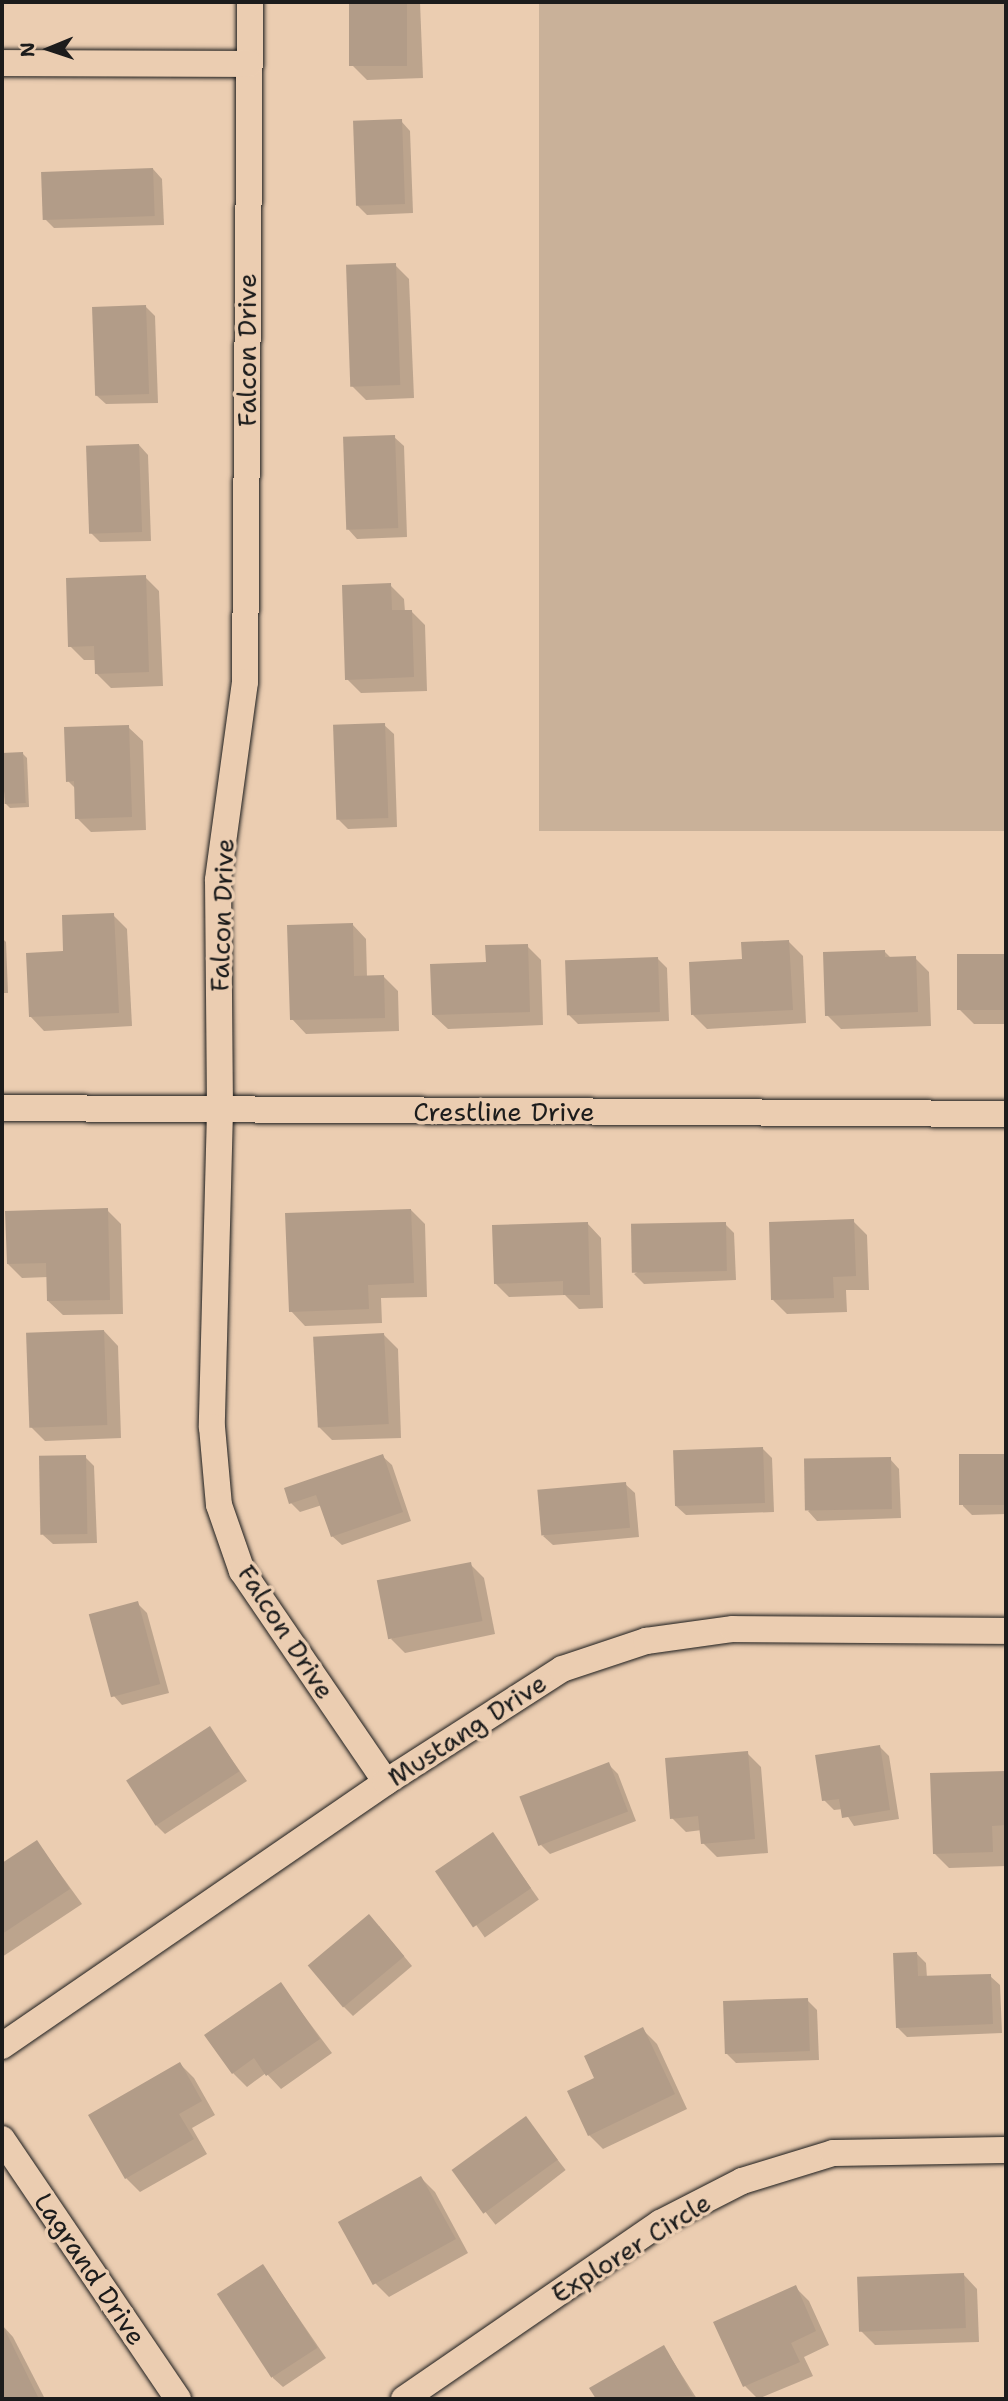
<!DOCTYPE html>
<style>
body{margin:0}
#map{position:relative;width:1008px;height:2401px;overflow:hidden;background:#ebcdb1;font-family:"Shantell Sans",sans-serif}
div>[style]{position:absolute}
.green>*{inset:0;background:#c9b199;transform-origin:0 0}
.shadow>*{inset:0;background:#0003;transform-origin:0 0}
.building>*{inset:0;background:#b29c88;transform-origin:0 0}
.roads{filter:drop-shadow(0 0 2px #1c1c1c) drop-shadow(0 0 2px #1c1c1c)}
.street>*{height:26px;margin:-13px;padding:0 13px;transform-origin:13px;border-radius:13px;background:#ebcdb1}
span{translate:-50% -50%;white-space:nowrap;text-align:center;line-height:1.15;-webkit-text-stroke:7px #ebcdb1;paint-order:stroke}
.street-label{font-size:26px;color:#1c1c1c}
.frame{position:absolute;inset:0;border:4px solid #1c1c1c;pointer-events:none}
.north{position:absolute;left:14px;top:14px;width:70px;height:70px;-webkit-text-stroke:5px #ebcdb1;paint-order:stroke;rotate:268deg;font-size:19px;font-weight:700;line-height:28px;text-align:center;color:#1c1c1c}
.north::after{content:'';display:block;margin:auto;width:24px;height:32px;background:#1c1c1c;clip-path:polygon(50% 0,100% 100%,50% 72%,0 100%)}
</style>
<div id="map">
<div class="green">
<div style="left:539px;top:2px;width:467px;height:829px"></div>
</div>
<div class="shadow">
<div style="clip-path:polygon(350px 2px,420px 2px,423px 78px,367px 80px,353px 66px)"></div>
<div style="clip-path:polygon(401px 121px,410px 131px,413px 213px,367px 215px,357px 205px)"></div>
<div style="clip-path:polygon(153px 169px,162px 179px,164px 225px,54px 228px,44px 218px)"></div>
<div style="clip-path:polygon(395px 265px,409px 279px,414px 398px,366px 400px,352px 386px)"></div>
<div style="clip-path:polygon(145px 306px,155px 316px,158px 403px,106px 404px,96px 395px)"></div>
<div style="clip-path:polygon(394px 437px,404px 446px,407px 537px,357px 539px,348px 529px)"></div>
<div style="clip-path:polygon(139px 445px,148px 455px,151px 541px,100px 542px,91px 533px)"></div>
<div style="clip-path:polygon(145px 577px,159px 591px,163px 686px,111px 688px,97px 674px,96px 660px,84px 660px,70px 646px)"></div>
<div style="clip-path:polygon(390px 585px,404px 599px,405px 612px,411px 611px,425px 625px,427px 691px,361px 693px,347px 679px)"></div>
<div style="clip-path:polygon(384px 725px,394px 734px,397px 827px,348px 829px,338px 819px)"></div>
<div style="clip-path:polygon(128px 727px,143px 741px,146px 830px,91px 832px,77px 818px,76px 789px,68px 781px)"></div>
<div style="clip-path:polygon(23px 754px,27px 758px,29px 807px,10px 808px,5px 803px)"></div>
<div style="clip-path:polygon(113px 915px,127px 929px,132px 1026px,44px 1031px,30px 1016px,65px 953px)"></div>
<div style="clip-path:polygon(352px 924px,366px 939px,367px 978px,384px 977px,398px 991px,399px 1031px,306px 1034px,292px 1019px)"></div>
<div style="clip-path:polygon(2px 938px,6px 942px,8px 993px,2px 993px)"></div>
<div style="clip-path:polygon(789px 942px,803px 956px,806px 1023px,707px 1029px,693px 1015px,743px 960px)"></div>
<div style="clip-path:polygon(527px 946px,541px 960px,543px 1025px,448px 1029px,433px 1015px,488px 963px)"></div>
<div style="clip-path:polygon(885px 952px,891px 958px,915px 958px,929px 972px,931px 1026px,841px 1029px,827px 1015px)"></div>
<div style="clip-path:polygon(1006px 956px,1006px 1024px,974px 1024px,960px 1010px,959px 957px)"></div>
<div style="clip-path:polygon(657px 958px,667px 968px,669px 1021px,578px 1024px,569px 1015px)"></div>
<div style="clip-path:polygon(107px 1210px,121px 1224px,123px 1314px,63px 1315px,48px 1301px,48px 1277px,22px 1278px,8px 1264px)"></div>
<div style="clip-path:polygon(411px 1210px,425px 1224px,427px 1297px,381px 1298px,382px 1323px,305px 1326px,291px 1311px)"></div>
<div style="clip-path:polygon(853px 1221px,867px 1235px,869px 1290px,846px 1290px,847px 1312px,787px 1314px,773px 1300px)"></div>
<div style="clip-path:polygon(587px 1223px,601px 1238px,603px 1308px,579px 1309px,565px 1295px,509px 1297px,495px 1283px)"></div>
<div style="clip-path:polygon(725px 1224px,734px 1233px,736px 1280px,644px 1284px,634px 1274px)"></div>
<div style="clip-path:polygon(104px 1331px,118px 1346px,121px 1438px,45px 1441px,31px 1427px)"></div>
<div style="clip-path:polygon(384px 1335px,398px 1349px,401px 1438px,332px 1440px,318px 1426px)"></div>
<div style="clip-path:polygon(762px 1448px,772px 1458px,774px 1512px,686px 1515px,676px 1506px)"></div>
<div style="clip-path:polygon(382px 1456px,392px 1465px,411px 1521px,342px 1545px,332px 1536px,322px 1505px,300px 1512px,291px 1503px)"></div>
<div style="clip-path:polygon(1006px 1456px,1006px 1514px,972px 1515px,963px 1506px,961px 1458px)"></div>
<div style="clip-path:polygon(85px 1457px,94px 1466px,97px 1543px,53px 1544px,43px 1535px)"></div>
<div style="clip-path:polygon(890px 1459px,899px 1469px,901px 1518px,817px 1521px,808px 1511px)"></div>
<div style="clip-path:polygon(625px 1484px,635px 1493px,639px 1537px,553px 1545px,543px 1536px)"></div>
<div style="clip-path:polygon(470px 1564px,484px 1578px,495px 1634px,405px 1653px,391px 1639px)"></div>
<div style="clip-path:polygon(137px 1603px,147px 1613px,169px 1693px,122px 1705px,113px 1695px)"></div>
<div style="clip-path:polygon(210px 1729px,247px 1781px,165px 1834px,156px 1825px)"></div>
<div style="clip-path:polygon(879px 1746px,889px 1756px,899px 1819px,854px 1826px,843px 1809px,834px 1810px,824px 1800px)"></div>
<div style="clip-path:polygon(747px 1753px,761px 1767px,768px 1853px,717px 1857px,703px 1843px,702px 1830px,686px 1832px,672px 1818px)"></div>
<div style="clip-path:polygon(608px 1764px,618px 1774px,636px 1821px,550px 1854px,541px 1845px)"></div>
<div style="clip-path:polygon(1006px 1772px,1006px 1866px,949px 1868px,934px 1853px,932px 1775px)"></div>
<div style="left:493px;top:1834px;width:80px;height:66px;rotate:55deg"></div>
<div style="clip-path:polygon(37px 1842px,82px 1904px,2px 1957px,2px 1865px)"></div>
<div style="clip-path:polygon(379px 1926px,412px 1966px,353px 2016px,343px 2006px)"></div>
<div style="clip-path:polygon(917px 1954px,926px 1963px,927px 1978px,990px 1976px,1000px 1985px,1002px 2033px,907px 2037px,897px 2027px)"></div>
<div style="clip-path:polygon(281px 1985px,332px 2053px,281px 2089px,266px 2073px,247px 2087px,233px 2073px)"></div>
<div style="clip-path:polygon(807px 2000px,817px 2010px,819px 2060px,736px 2063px,726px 2053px)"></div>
<div style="clip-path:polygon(643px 2030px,657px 2044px,687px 2109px,603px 2149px,589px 2135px,596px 2079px)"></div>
<div style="clip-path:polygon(180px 2064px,194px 2078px,215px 2115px,192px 2128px,207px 2154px,140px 2192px,126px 2178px)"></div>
<div style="left:525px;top:2118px;width:66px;height:89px;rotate:52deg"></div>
<div style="clip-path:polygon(421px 2178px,435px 2192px,468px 2253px,389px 2297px,375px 2283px)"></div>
<div style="clip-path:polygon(263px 2266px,326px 2358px,283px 2387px,273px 2378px)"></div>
<div style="clip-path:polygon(963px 2274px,977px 2289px,979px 2342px,875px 2345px,861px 2331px)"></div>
<div style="clip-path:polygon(795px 2287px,809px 2301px,829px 2345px,804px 2357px,813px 2376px,758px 2399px,745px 2386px)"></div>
<div style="clip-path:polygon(2px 2325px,13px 2337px,45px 2399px,2px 2399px)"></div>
<div style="clip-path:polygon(664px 2347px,697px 2399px,598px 2399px,592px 2389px)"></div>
</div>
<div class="building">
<div style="left:349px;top:2px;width:58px;height:64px"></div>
<div style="left:402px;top:119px;width:85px;height:49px;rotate:88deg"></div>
<div style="left:153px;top:168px;width:48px;height:112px;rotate:88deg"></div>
<div style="left:396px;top:263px;width:122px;height:50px;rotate:88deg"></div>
<div style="left:146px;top:305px;width:89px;height:54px;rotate:88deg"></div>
<div style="left:395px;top:435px;width:93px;height:52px;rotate:88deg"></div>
<div style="left:139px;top:444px;width:88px;height:53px;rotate:88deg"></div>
<div style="clip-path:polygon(146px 575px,149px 672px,95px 674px,94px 646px,68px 647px,66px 578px)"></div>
<div style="clip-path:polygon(391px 583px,392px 610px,412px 610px,414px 677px,345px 680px,342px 585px)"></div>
<div style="left:385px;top:723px;width:95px;height:52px;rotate:88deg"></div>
<div style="clip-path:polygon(129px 725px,132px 817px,75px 819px,74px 781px,66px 782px,64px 727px)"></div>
<div style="left:23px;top:752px;width:51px;height:21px;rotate:87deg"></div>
<div style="clip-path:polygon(114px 913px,119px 1013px,29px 1017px,26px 953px,63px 951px,62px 915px)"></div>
<div style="clip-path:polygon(353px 923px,354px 976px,384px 975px,385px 1018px,290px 1020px,287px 925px)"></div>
<div style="clip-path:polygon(789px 940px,793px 1010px,691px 1015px,689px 962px,742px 959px,741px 942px)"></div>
<div style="clip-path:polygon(528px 944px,530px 1012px,432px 1015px,430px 964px,486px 962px,485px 945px)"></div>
<div style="clip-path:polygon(885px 950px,885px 957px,916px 956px,918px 1012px,825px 1016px,823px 952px)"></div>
<div style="left:1006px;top:954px;width:56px;height:49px;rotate:90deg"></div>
<div style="left:658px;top:957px;width:55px;height:93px;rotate:88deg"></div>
<div style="clip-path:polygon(108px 1208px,110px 1300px,47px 1301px,46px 1263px,7px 1264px,5px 1211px)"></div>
<div style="clip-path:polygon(411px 1209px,414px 1283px,368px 1285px,369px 1309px,289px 1312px,285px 1213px)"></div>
<div style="clip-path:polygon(854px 1219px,856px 1276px,833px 1277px,834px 1298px,771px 1300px,769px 1222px)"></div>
<div style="clip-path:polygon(588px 1222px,590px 1295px,563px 1295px,563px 1281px,494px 1284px,492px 1225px)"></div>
<div style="left:726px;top:1222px;width:49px;height:95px;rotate:89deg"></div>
<div style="left:104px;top:1330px;width:95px;height:78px;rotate:88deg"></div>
<div style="left:384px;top:1333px;width:91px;height:71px;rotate:87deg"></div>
<div style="left:763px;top:1447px;width:56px;height:90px;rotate:88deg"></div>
<div style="clip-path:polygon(383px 1454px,403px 1512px,331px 1537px,316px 1495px,289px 1504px,284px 1488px)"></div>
<div style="left:1006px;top:1454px;width:51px;height:47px;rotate:90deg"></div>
<div style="left:86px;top:1455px;width:79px;height:47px;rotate:89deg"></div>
<div style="left:891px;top:1457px;width:52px;height:87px;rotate:89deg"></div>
<div style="left:626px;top:1482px;width:46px;height:89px;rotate:85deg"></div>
<div style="left:471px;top:1562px;width:60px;height:96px;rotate:79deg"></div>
<div style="left:138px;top:1601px;width:86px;height:51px;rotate:75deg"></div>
<div style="left:210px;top:1726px;width:54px;height:100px;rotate:57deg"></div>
<div style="clip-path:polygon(880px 1745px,890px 1810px,842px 1818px,839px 1799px,822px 1801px,815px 1755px)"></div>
<div style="clip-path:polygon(748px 1751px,755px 1839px,701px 1844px,698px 1816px,670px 1819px,665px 1758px)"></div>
<div style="left:609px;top:1762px;width:53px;height:96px;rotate:69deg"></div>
<div style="clip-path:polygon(1006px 1771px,1006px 1825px,992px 1826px,993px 1852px,933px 1854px,930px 1773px)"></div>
<div style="left:493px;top:1832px;width:68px;height:70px;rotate:56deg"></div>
<div style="clip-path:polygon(37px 1840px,70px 1889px,2px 1934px,2px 1863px)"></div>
<div style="left:369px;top:1914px;width:55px;height:80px;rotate:50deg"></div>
<div style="clip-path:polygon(917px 1952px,918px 1976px,991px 1974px,993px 2024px,896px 2028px,893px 1953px)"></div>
<div style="clip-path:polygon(281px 1982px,320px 2039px,266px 2076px,254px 2058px,232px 2074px,204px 2035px)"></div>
<div style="left:808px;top:1998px;width:53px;height:85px;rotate:88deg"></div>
<div style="clip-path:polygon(643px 2027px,675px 2094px,588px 2136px,567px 2091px,594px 2078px,584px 2056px)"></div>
<div style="clip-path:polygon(180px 2062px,202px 2101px,179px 2114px,194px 2139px,125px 2179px,88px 2115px)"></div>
<div style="left:526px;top:2116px;width:54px;height:92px;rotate:54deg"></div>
<div style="left:421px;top:2176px;width:72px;height:95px;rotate:61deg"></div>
<div style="left:263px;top:2264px;width:100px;height:55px;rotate:57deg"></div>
<div style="left:964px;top:2273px;width:55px;height:107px;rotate:88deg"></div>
<div style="clip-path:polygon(796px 2285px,816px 2331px,791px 2343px,800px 2362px,743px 2387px,713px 2322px)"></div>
<div style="clip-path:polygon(2px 2324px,39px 2399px,2px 2399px)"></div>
<div style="clip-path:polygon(664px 2345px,693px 2396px,596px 2399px,589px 2388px)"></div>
</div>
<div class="roads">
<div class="street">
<div style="left:250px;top:2px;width:680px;rotate:90.42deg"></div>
<div style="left:245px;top:682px;width:200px;rotate:97.8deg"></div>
<div style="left:218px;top:880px;width:231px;rotate:89.5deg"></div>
<div style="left:220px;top:1111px;width:316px;rotate:91.5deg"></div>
<div style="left:212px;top:1427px;width:78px;rotate:84.9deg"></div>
<div style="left:219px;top:1505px;width:70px;rotate:70.8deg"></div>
<div style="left:242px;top:1571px;width:255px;rotate:55.7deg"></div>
<div style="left:2px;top:63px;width:247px;rotate:0.2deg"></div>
<div style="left:2px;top:1108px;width:1004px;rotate:0.34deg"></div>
<div style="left:2px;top:2046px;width:466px;rotate:-34.5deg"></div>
<div style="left:386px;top:1782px;width:209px;rotate:-32.7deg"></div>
<div style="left:562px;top:1669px;width:89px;rotate:-18.4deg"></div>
<div style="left:646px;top:1641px;width:88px;rotate:-7.9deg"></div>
<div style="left:733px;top:1629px;width:273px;rotate:0.4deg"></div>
<div style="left:2px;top:2139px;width:314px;rotate:55.9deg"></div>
<div style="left:404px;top:2399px;width:311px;rotate:-34.5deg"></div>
<div style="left:660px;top:2223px;width:92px;rotate:-27.1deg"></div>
<div style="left:742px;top:2181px;width:95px;rotate:-17.1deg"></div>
<div style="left:833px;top:2153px;width:173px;rotate:-1deg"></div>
</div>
</div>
<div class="street-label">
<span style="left:247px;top:350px;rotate:-90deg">Falcon Drive</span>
<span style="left:222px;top:915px;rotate:-88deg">Falcon Drive</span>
<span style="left:504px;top:1112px">Crestline Drive</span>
<span style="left:286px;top:1632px;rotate:57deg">Falcon Drive</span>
<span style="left:467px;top:1730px;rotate:-33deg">Mustang Drive</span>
<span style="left:631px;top:2248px;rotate:-32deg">Explorer Circle</span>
<span style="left:90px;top:2269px;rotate:56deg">Lagrand Drive</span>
</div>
<div class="frame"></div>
<div class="north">N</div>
</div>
